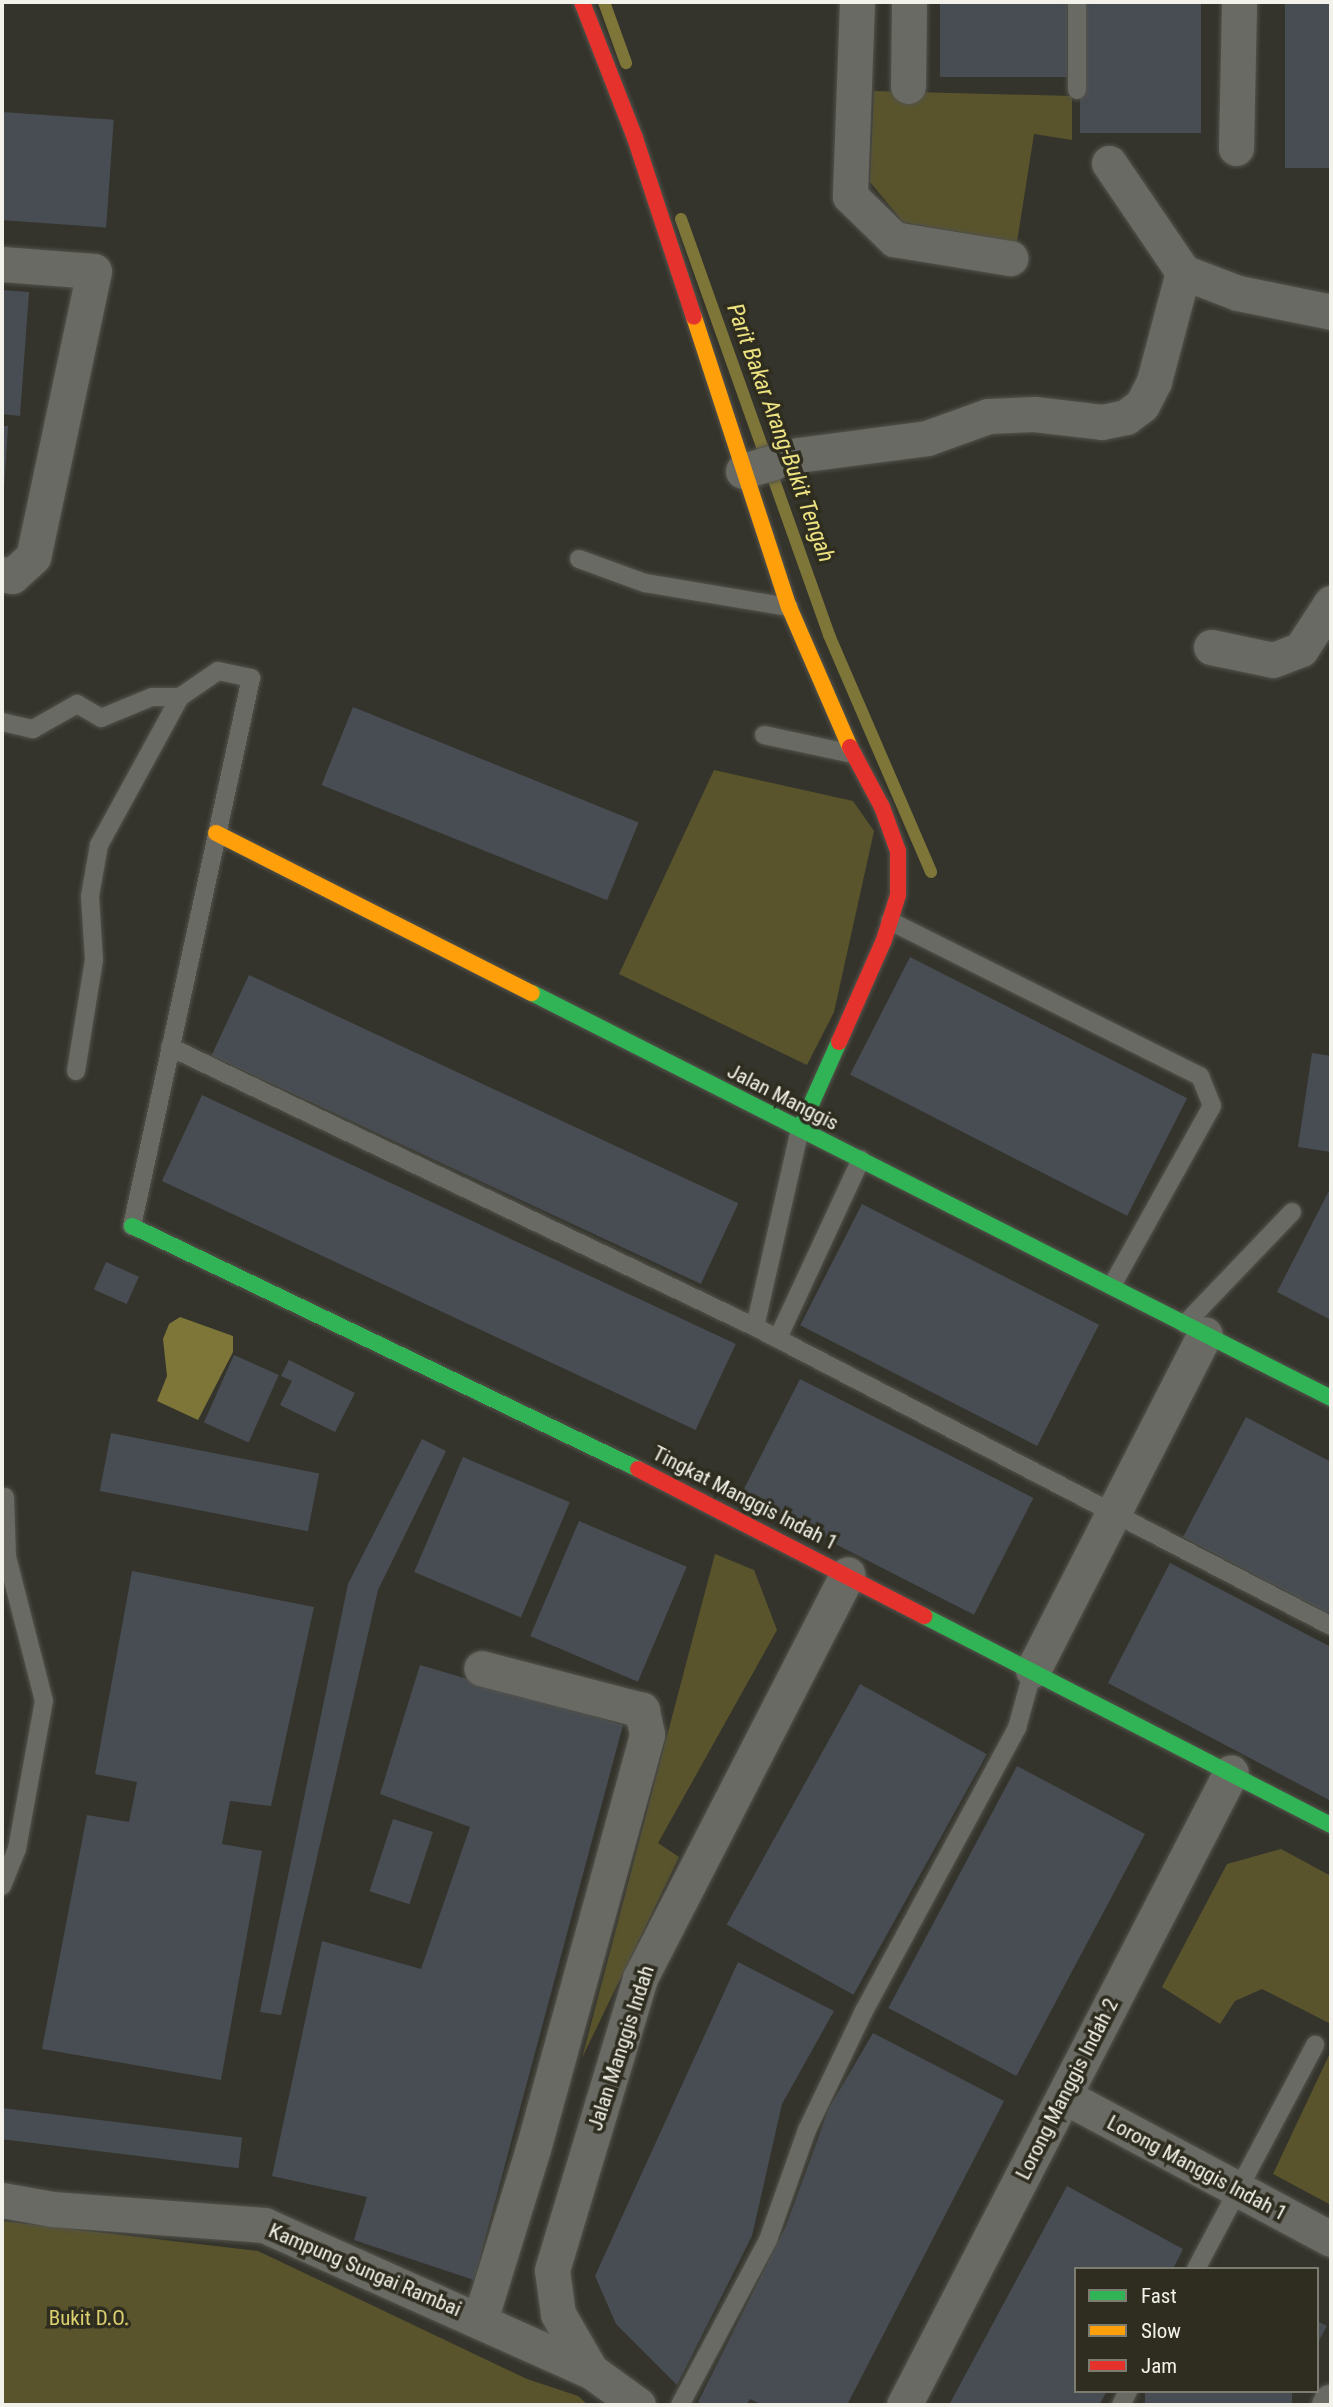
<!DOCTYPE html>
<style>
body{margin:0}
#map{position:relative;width:1333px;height:2407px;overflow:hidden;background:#34342c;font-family:"Roboto Condensed",sans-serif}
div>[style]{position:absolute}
.green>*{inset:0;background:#59542c}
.water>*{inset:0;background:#7e7639}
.stream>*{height:12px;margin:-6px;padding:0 6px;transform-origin:6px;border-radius:6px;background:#7e7639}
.building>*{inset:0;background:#474d53;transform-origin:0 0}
.roads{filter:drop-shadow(0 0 2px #53534c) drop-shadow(0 0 2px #53534c)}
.lane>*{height:18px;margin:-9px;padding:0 9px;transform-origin:9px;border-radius:9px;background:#6a6a64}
.street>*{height:35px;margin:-17.5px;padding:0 17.5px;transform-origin:17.5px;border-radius:17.5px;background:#6a6a64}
.fast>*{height:16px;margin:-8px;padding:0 8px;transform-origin:8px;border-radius:8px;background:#30b455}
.slow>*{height:16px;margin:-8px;padding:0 8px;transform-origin:8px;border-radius:8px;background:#ff9f0a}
.jam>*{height:16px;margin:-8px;padding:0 8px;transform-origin:8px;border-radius:8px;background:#e5322d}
span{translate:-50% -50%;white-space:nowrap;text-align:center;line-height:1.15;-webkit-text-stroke:7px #2e2d1f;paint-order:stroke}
.street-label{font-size:21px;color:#f3f2ea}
.park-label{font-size:21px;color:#dcd070}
.water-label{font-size:23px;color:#ede281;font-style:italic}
.frame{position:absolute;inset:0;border:4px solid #f3f2ea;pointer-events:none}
.legend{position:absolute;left:1074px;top:2267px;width:245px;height:126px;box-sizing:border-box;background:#2e2d1f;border:2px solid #7d7c70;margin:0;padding:9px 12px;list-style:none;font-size:21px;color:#f3f2ea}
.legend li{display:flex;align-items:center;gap:14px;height:35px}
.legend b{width:35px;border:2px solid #7d7c70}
</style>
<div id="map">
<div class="green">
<div style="clip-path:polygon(874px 91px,1072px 96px,1072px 140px,1034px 134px,1017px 242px,903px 222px,870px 182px)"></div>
<div style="clip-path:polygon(714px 770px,853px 801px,874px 831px,834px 1012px,807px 1065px,619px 974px)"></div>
<div style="clip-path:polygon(715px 1554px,754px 1570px,777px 1630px,658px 1843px,679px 1857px,582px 2058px)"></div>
<div style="clip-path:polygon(1281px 1849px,1331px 1876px,1331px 2024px,1262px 1989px,1235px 2001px,1220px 2024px,1162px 1987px,1227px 1864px)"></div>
<div style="clip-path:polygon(1331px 2051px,1331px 2205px,1273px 2174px)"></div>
<div style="clip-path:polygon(2px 2221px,258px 2251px,527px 2379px,578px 2396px,588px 2405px,2px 2405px)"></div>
</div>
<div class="water">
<div style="clip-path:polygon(180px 1317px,233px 1336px,233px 1352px,198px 1420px,157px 1401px,167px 1376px,163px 1339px,169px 1324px)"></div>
</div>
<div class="stream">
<div style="left:604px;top:2px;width:65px;rotate:70.2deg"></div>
<div style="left:681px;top:219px;width:442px;rotate:70.4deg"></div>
<div style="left:829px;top:635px;width:258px;rotate:66.7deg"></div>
</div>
<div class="building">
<div style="left:940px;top:2px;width:127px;height:75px"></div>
<div style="left:1080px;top:2px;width:121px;height:131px"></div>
<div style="left:1285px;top:2px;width:46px;height:166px"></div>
<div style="left:2px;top:112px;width:112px;height:108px;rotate:4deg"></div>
<div style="clip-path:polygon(2px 290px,29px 292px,20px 416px,2px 414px)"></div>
<div style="clip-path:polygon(2px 426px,8px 426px,4px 489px,2px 489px)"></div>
<div style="left:353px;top:707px;width:308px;height:84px;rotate:22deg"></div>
<div style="left:910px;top:957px;width:311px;height:132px;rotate:27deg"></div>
<div style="left:249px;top:975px;width:540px;height:89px;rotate:25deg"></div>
<div style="clip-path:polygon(1312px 1053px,1331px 1056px,1331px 1152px,1298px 1147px)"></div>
<div style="left:202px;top:1095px;width:589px;height:95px;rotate:25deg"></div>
<div style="clip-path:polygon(1331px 1187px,1331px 1320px,1277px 1292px)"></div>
<div style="left:862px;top:1204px;width:266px;height:136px;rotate:27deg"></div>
<div style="left:106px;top:1262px;width:36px;height:30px;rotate:24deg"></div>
<div style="left:234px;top:1355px;width:49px;height:74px;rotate:24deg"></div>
<div style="clip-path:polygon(289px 1360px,355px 1393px,335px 1432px,280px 1405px,292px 1381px,281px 1376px)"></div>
<div style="left:800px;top:1379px;width:262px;height:131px;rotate:27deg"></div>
<div style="clip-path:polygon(1246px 1417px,1331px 1462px,1331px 1615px,1183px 1537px)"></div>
<div style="left:111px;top:1433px;width:212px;height:59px;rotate:11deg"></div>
<div style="clip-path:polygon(422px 1439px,446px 1451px,378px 1590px,281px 2015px,260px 2012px,348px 1584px)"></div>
<div style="left:463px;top:1457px;width:116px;height:125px;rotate:23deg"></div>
<div style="left:579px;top:1521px;width:117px;height:125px;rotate:23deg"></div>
<div style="clip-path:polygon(1170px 1563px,1331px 1647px,1331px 1801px,1108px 1683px)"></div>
<div style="clip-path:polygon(132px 1571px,314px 1607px,271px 1806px,230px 1801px,222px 1844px,262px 1851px,221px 2080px,42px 2049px,87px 1815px,129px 1822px,137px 1782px,95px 1774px)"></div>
<div style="clip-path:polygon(420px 1665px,623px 1725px,474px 2280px,354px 2240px,367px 2197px,272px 2176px,322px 1941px,421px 1969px,470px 1827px,380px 1794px)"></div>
<div style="left:860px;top:1684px;width:145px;height:275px;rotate:29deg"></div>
<div style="left:1017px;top:1766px;width:145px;height:274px;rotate:28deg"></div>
<div style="left:393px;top:1819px;width:42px;height:76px;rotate:18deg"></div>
<div style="clip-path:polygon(738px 1962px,834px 2011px,782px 2104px,752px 2236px,677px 2385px,616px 2324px,595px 2276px)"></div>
<div style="clip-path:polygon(873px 2033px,1004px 2101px,847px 2405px,763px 2405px,750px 2399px,746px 2405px,701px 2405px,698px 2402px,786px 2226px,829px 2108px)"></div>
<div style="left:2px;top:2108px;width:242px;height:31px;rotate:7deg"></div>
<div style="clip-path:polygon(1067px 2186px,1183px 2249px,1173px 2269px,1076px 2269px,1076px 2391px,1107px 2391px,1099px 2405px,949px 2405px)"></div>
<div style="clip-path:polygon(1317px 2321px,1327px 2326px,1317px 2344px)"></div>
<div style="left:1145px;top:2391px;width:147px;height:16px"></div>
</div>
<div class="roads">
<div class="lane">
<div style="left:1077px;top:90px;width:88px;rotate:-90deg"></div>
<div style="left:579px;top:559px;width:70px;rotate:20deg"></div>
<div style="left:645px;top:583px;width:146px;rotate:9.5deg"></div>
<div style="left:2px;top:722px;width:32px;rotate:13deg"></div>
<div style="left:33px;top:729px;width:51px;rotate:-29.6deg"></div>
<div style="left:77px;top:704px;width:28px;rotate:30deg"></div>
<div style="left:101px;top:718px;width:55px;rotate:-22.4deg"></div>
<div style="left:152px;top:697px;width:28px"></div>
<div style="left:180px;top:697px;width:46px;rotate:-34.4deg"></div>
<div style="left:218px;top:671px;width:34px;rotate:12deg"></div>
<div style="left:251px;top:678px;width:561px;rotate:102.25deg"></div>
<div style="left:764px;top:735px;width:91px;rotate:12.1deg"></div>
<div style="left:890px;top:921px;width:347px;rotate:26.6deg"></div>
<div style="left:1200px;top:1076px;width:32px;rotate:68deg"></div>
<div style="left:1212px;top:1106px;width:206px;rotate:119.1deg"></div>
<div style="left:170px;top:1047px;width:649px;rotate:25.58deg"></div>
<div style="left:755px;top:1327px;width:649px;rotate:27.43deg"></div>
<div style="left:76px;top:1071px;width:112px;rotate:-80.8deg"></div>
<div style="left:94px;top:960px;width:64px;rotate:-93.6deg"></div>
<div style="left:90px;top:896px;width:52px;rotate:-80deg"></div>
<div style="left:99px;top:845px;width:169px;rotate:-61.3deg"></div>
<div style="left:1185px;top:1324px;width:155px;rotate:-46.3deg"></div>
<div style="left:755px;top:1327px;width:203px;rotate:-77.2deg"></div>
<div style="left:778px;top:1338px;width:197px;rotate:-65.1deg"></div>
<div style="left:2px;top:1886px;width:40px;rotate:-68deg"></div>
<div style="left:17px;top:1849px;width:150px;rotate:-79.7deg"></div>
<div style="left:44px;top:1701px;width:149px;rotate:-104.4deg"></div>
<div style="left:7px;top:1557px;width:60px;rotate:-91.9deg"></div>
<div style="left:1196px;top:2269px;width:254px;rotate:-62deg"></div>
<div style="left:680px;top:2405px;width:187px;rotate:-61.9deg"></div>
<div style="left:768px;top:2240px;width:117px;rotate:-70.5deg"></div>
<div style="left:807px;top:2130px;width:132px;rotate:-64.4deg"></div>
<div style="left:864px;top:2011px;width:322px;rotate:-61.6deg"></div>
<div style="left:1017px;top:1728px;width:60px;rotate:-74.6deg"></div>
<div style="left:1121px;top:2405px;width:16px;rotate:-63deg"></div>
</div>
<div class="street">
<div style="left:857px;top:2px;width:194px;rotate:92.1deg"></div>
<div style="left:850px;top:196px;width:62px;rotate:44.3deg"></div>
<div style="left:894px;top:239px;width:118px;rotate:9.3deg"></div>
<div style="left:908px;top:86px;width:84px;rotate:-89.3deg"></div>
<div style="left:1236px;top:148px;width:146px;rotate:-88.8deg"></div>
<div style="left:1109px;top:163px;width:132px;rotate:55.8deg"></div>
<div style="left:1183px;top:272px;width:59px;rotate:20.9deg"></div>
<div style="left:1238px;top:293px;width:95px;rotate:11.5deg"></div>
<div style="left:2px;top:264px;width:92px;rotate:4.4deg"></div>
<div style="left:94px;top:271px;width:292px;rotate:102deg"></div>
<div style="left:33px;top:557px;width:28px;rotate:138deg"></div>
<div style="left:12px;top:576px;width:10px;rotate:-169deg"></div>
<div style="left:743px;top:471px;width:57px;rotate:-16.2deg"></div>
<div style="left:798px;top:455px;width:130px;rotate:-7.5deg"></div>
<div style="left:927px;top:438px;width:65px;rotate:-19.8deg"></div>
<div style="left:988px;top:416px;width:46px;rotate:-2.5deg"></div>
<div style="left:1034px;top:414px;width:68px;rotate:6.7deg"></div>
<div style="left:1102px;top:422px;width:25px;rotate:-12deg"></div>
<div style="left:1126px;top:417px;width:20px;rotate:-37deg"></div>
<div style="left:1142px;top:405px;width:27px;rotate:-63deg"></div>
<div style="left:1154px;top:381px;width:113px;rotate:-75.1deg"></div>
<div style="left:1211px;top:647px;width:63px;rotate:11.8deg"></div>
<div style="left:1273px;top:660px;width:30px;rotate:-21deg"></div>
<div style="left:1301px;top:649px;width:55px;rotate:-56.9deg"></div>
<div style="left:1033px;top:1670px;width:377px;rotate:-62.9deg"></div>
<div style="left:1064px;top:2096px;width:303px;rotate:28.2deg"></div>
<div style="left:2px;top:2200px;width:51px;rotate:10.2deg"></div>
<div style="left:52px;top:2209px;width:213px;rotate:4.3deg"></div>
<div style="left:264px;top:2225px;width:358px;rotate:24.1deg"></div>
<div style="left:480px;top:2320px;width:179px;rotate:-72.8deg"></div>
<div style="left:533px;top:2149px;width:430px;rotate:-74.6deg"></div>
<div style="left:647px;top:1734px;width:25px;rotate:-102deg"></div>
<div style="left:642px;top:1710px;width:166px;rotate:-165.4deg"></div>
<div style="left:638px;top:2405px;width:58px;rotate:-144.1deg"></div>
<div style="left:591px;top:2371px;width:66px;rotate:-120.1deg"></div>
<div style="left:558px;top:2314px;width:44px;rotate:-97.8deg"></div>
<div style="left:552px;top:2270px;width:305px;rotate:-73.2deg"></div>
<div style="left:640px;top:1978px;width:454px;rotate:-62.8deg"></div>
<div style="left:904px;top:2405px;width:712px;rotate:-62.68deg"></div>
<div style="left:1329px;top:2405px;width:4px;rotate:-63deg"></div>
</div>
<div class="fast">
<div style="left:532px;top:993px;width:896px;rotate:26.88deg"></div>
<div style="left:800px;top:1129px;width:95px;rotate:-65.9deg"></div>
<div style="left:132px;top:1226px;width:561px;rotate:25.65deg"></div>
<div style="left:924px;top:1616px;width:458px;rotate:27.2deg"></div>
</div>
<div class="slow">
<div style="left:694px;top:317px;width:305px;rotate:71.9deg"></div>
<div style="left:789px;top:607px;width:153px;rotate:66.5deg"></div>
<div style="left:216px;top:833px;width:354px;rotate:26.9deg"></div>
</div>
<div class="jam">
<div style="left:582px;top:2px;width:146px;rotate:68.7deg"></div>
<div style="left:635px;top:138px;width:188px;rotate:71.8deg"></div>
<div style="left:839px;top:1042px;width:111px;rotate:-66.2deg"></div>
<div style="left:884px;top:940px;width:47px;rotate:-72.7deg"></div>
<div style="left:898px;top:895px;width:44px;rotate:-90deg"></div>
<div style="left:898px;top:851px;width:47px;rotate:-110deg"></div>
<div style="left:882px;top:807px;width:68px;rotate:-118.1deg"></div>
<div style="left:638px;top:1469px;width:322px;rotate:27.2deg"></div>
</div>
</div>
<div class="street-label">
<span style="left:783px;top:1097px;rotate:27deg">Jalan Manggis</span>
<span style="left:745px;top:1498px;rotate:27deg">Tingkat Manggis Indah 1</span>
<span style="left:621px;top:2048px;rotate:-72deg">Jalan Manggis Indah</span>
<span style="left:1067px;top:2089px;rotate:-63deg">Lorong Manggis Indah 2</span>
<span style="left:1197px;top:2168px;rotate:28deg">Lorong Manggis Indah 1</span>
<span style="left:365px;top:2270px;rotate:23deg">Kampung Sungai Rambai</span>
</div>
<div class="park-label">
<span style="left:89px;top:2318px">Bukit D.O.</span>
</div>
<div class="water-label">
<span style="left:780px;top:433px;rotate:70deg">Parit Bakar Arang-Bukit Tengah</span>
</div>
<div class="frame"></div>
<ul class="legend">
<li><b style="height:9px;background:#30b455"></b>Fast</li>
<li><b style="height:9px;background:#ff9f0a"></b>Slow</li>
<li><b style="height:9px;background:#e5322d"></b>Jam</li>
</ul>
</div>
